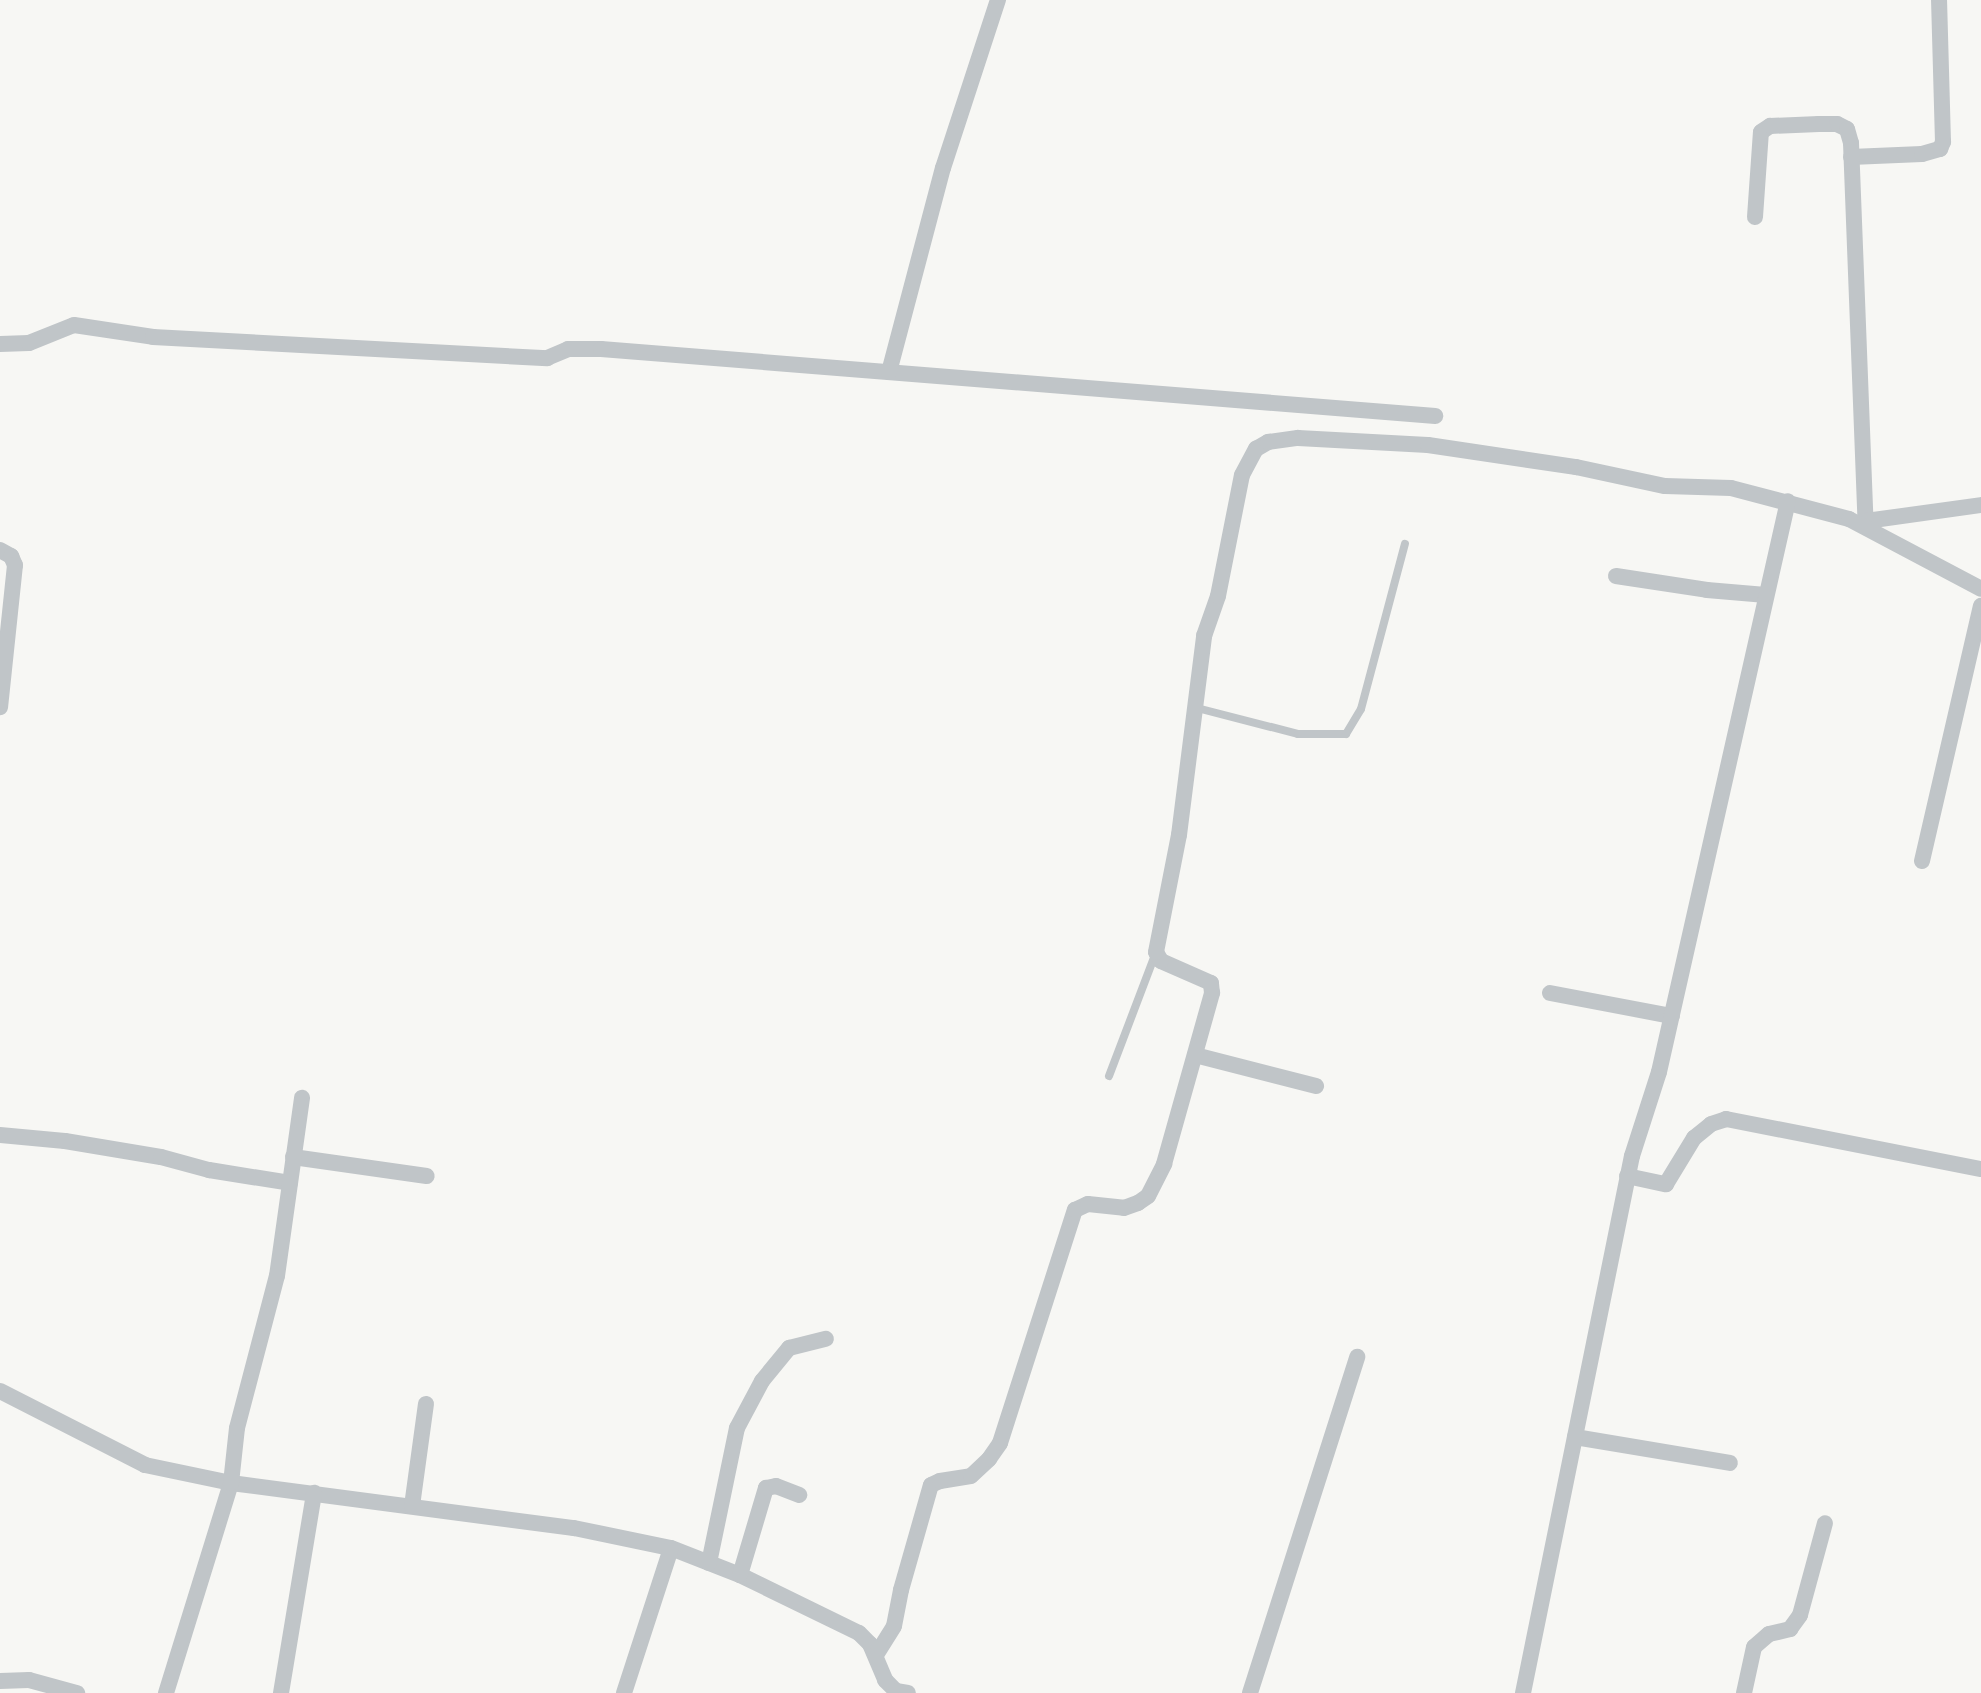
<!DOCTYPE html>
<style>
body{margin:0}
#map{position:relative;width:1981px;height:1693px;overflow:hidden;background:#f7f7f4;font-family:Inter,sans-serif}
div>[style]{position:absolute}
.lane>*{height:8px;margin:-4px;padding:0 4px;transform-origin:4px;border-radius:4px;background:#c0c5c8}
.street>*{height:16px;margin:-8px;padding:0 8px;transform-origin:8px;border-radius:8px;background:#c0c5c8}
span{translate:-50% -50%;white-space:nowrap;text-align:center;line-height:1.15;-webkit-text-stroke:7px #fff;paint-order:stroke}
</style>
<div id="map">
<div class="lane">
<div style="left:1197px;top:708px;width:104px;rotate:14.4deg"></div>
<div style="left:1298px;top:734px;width:48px"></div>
<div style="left:1346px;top:734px;width:29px;rotate:-59deg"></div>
<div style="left:1361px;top:709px;width:171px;rotate:-75.1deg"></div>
<div style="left:1109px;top:1076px;width:133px;rotate:-69.2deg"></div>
</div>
<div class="street">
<div style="left:1851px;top:157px;width:71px;rotate:-2.4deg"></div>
<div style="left:1922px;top:154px;width:19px;rotate:-16deg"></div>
<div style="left:1940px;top:149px;width:8px;rotate:-67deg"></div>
<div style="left:1943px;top:142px;width:142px;rotate:-91.6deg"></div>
<div style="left:1755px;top:217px;width:85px;rotate:-86deg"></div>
<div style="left:1761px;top:132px;width:11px;rotate:-34deg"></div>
<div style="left:1770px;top:126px;width:49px;rotate:-2.3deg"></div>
<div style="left:1819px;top:124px;width:18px"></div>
<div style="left:1837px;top:124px;width:11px;rotate:27deg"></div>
<div style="left:1847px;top:129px;width:15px;rotate:74deg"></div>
<div style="left:1851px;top:143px;width:384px;rotate:87.8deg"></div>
<div style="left:0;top:344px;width:29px;rotate:-2deg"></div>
<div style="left:29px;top:343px;width:48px;rotate:-21.8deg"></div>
<div style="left:74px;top:325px;width:80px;rotate:8.6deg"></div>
<div style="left:153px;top:337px;width:395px;rotate:3.1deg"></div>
<div style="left:547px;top:358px;width:23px;rotate:-23deg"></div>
<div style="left:568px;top:349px;width:33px"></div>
<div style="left:601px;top:349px;width:837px;rotate:4.59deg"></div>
<div style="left:889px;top:372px;width:211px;rotate:-75.2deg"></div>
<div style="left:943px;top:168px;width:177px;rotate:-71.9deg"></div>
<div style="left:1866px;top:521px;width:116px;rotate:-7.9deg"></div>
<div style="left:0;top:550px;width:13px;rotate:29deg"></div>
<div style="left:11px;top:556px;width:10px;rotate:66deg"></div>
<div style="left:15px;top:565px;width:143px;rotate:96deg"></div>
<div style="left:1616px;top:576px;width:92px;rotate:8.7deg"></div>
<div style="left:1707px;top:590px;width:59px;rotate:4.8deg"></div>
<div style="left:1922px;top:861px;width:262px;rotate:-77deg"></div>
<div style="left:1550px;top:993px;width:124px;rotate:10.7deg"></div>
<div style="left:1195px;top:1055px;width:125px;rotate:14.4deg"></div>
<div style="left:0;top:1135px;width:65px;rotate:5.3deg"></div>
<div style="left:65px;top:1141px;width:97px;rotate:9.5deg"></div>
<div style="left:161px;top:1157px;width:50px;rotate:15.2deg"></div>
<div style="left:209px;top:1170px;width:82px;rotate:9.1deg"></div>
<div style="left:293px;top:1157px;width:135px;rotate:8.1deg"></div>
<div style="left:1627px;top:1176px;width:40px;rotate:12deg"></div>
<div style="left:1666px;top:1184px;width:54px;rotate:-58.7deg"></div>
<div style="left:1694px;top:1138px;width:22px;rotate:-39deg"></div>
<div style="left:1711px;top:1124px;width:16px;rotate:-18deg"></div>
<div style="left:1726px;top:1119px;width:260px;rotate:11.1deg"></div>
<div style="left:0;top:1391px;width:163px;rotate:27deg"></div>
<div style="left:145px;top:1465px;width:88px;rotate:11.8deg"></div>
<div style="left:231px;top:1483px;width:346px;rotate:7.5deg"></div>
<div style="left:574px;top:1528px;width:99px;rotate:11.7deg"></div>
<div style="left:671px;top:1548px;width:74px;rotate:21.4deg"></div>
<div style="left:740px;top:1575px;width:132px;rotate:26deg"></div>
<div style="left:859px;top:1633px;width:16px;rotate:45deg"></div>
<div style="left:870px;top:1644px;width:39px;rotate:67deg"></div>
<div style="left:885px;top:1680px;width:16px;rotate:45deg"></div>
<div style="left:896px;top:1691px;width:12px;rotate:9deg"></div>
<div style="left:1575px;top:1437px;width:157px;rotate:9.5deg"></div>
<div style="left:412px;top:1506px;width:103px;rotate:-82.2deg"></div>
<div style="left:709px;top:1563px;width:138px;rotate:-78.3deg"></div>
<div style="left:737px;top:1428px;width:53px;rotate:-62deg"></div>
<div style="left:762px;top:1381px;width:43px;rotate:-50.7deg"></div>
<div style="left:789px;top:1348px;width:38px;rotate:-14deg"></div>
<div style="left:740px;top:1575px;width:91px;rotate:-73.4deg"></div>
<div style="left:766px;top:1488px;width:10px;rotate:-11deg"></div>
<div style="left:776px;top:1486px;width:25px;rotate:21deg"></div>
<div style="left:876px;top:1655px;width:34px;rotate:-58deg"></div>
<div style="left:894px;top:1626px;width:37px;rotate:-79deg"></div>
<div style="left:901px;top:1590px;width:109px;rotate:-74.1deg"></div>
<div style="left:931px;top:1485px;width:10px;rotate:-24deg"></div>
<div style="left:940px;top:1481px;width:31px;rotate:-9deg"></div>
<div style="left:971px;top:1476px;width:25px;rotate:-43deg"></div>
<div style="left:989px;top:1459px;width:19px;rotate:-55deg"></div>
<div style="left:1000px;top:1443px;width:245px;rotate:-72.2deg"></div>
<div style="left:1075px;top:1210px;width:14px;rotate:-25deg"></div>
<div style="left:1088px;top:1204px;width:36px;rotate:6deg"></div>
<div style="left:1124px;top:1208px;width:15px;rotate:-20deg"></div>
<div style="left:1138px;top:1203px;width:12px;rotate:-35deg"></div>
<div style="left:1148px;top:1196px;width:36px;rotate:-63deg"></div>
<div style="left:1164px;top:1164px;width:178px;rotate:-74.3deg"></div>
<div style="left:1212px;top:993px;width:10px;rotate:-96deg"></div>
<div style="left:1211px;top:983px;width:55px;rotate:-156.3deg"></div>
<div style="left:1161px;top:961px;width:10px;rotate:-119deg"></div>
<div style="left:1156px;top:952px;width:119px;rotate:-78.9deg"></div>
<div style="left:1179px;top:835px;width:201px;rotate:-82.8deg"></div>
<div style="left:1204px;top:636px;width:42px;rotate:-70.7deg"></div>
<div style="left:1218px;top:596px;width:123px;rotate:-78.8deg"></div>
<div style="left:1242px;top:475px;width:30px;rotate:-62deg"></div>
<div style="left:1256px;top:449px;width:14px;rotate:-30deg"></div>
<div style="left:1268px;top:442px;width:30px;rotate:-8deg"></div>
<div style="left:1298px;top:438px;width:130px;rotate:3.1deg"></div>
<div style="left:1428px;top:445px;width:150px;rotate:8.5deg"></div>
<div style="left:1576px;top:467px;width:91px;rotate:12.1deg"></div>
<div style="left:1665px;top:486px;width:66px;rotate:1.7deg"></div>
<div style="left:1731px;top:488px;width:122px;rotate:14.7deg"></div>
<div style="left:1849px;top:519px;width:149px;rotate:27.9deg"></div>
<div style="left:0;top:1681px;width:29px;rotate:-2deg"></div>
<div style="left:29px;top:1680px;width:50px;rotate:15.2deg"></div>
<div style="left:166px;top:1693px;width:220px;rotate:-72.8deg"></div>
<div style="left:231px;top:1483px;width:55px;rotate:-83.8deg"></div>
<div style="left:237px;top:1428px;width:157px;rotate:-75.3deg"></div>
<div style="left:277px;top:1276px;width:180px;rotate:-82deg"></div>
<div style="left:281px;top:1693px;width:203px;rotate:-80.6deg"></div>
<div style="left:624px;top:1693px;width:152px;rotate:-72deg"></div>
<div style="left:1250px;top:1693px;width:353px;rotate:-72.3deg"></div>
<div style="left:1523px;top:1693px;width:548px;rotate:-78.53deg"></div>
<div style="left:1632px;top:1156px;width:88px;rotate:-72.2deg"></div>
<div style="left:1659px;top:1072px;width:585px;rotate:-77.27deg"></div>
<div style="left:1744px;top:1693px;width:47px;rotate:-77.7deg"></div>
<div style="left:1754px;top:1647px;width:20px;rotate:-41deg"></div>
<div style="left:1769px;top:1634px;width:22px;rotate:-13deg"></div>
<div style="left:1790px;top:1629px;width:17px;rotate:-54deg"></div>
<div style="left:1800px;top:1615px;width:95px;rotate:-74.8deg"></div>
</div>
</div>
